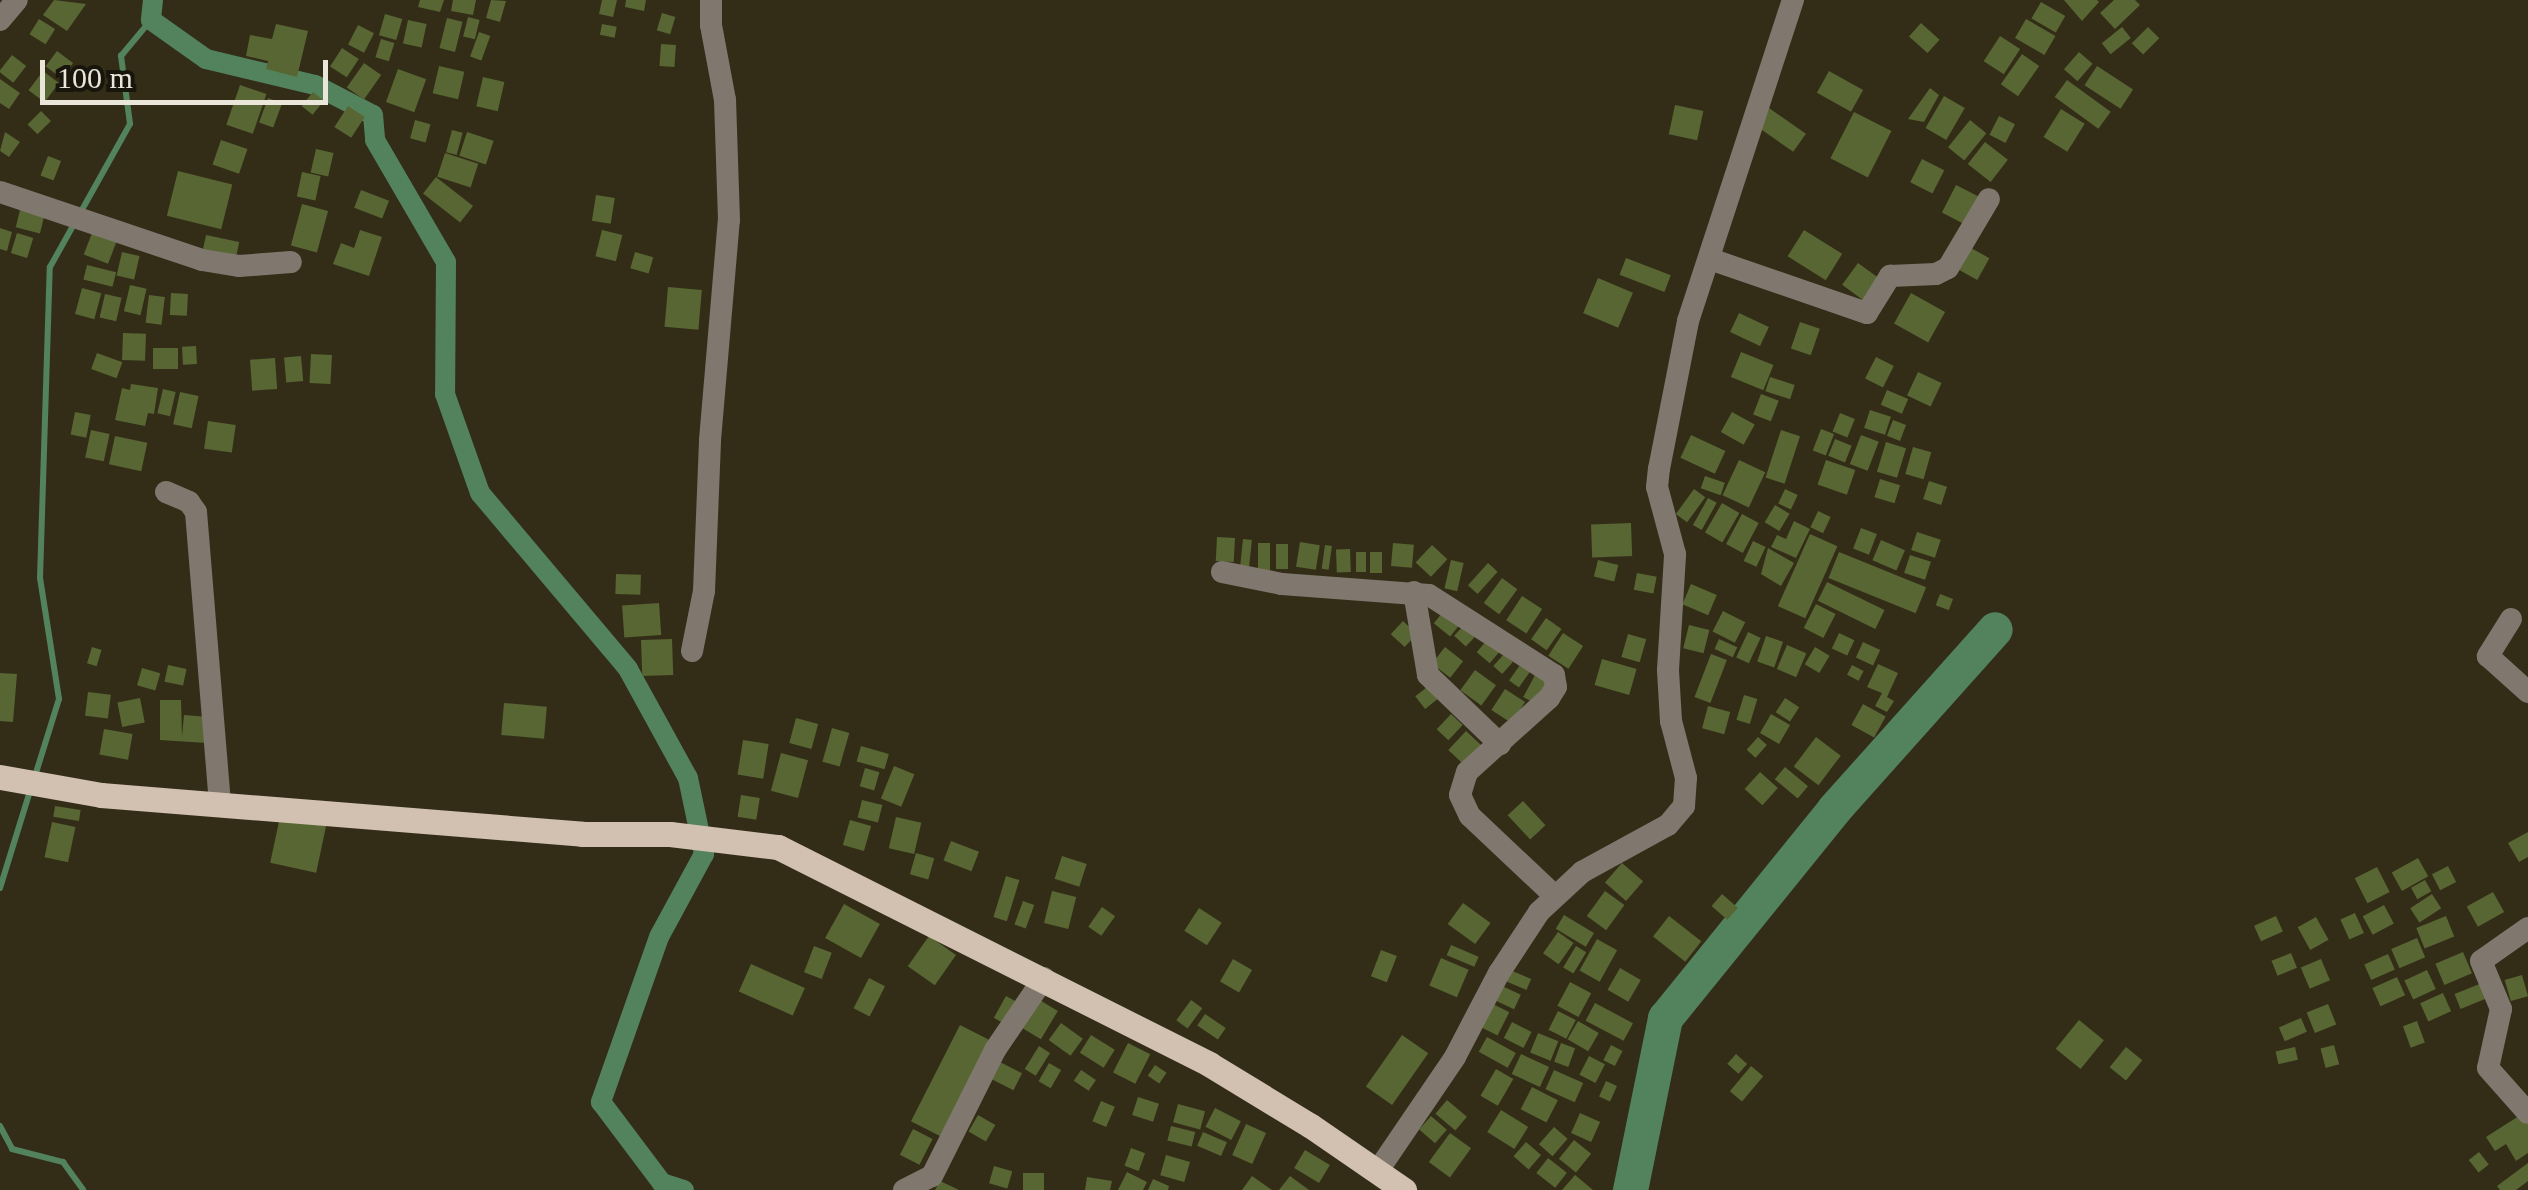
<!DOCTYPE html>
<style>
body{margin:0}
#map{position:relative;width:2528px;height:1190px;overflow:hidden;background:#332d18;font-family:Georgia,serif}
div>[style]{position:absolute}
.stream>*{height:6px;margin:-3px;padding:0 3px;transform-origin:3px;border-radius:3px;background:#53835d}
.canal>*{height:20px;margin:-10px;padding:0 10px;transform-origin:10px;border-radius:10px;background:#53835d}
.river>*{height:35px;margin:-17.5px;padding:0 17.5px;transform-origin:17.5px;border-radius:17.5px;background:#53835d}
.building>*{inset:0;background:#576632;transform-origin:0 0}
.minor>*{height:22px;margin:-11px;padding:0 11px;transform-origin:11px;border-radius:11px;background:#80776f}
.major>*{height:25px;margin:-12.5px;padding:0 12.5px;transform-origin:12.5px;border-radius:12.5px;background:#d2c1b0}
span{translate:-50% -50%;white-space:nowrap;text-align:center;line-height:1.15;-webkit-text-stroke:9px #18160c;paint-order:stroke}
.scale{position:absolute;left:40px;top:60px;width:288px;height:45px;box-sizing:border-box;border:5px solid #eae6d9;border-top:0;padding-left:12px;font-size:30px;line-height:35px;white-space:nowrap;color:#eae6d9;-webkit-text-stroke:8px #18160c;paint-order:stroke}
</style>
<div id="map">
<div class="stream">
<div style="left:35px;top:776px;width:81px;rotate:-72.7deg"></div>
<div style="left:59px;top:699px;width:122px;rotate:-98.9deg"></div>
<div style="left:40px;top:578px;width:311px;rotate:-88.2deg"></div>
<div style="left:50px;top:267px;width:164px;rotate:-60.8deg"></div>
<div style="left:130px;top:124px;width:69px;rotate:-97.5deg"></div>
<div style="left:121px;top:56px;width:47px;rotate:-50.2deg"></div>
<div style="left:0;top:888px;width:105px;rotate:-72.8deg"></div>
<div style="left:0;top:1126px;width:26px;rotate:62deg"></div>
<div style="left:12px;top:1149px;width:53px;rotate:14.3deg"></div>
<div style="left:63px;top:1162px;width:34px;rotate:54deg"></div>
</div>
<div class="canal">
<div style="left:153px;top:0;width:20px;rotate:96deg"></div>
<div style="left:151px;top:20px;width:67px;rotate:35.3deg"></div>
<div style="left:206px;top:59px;width:112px;rotate:13.4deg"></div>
<div style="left:315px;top:85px;width:65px;rotate:27.3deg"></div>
<div style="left:373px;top:115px;width:25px;rotate:85deg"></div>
<div style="left:375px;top:140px;width:141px;rotate:59.8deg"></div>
<div style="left:446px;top:262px;width:132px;rotate:90.4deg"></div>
<div style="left:445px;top:394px;width:105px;rotate:70.5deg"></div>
<div style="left:480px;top:493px;width:230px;rotate:49.9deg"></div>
<div style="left:628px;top:669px;width:124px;rotate:61.2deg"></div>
<div style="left:688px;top:778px;width:78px;rotate:78.1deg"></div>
<div style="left:704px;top:854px;width:94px;rotate:118.5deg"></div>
<div style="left:659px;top:937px;width:175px;rotate:109.4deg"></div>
<div style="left:601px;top:1102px;width:101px;rotate:53deg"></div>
<div style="left:662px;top:1183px;width:23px;rotate:18deg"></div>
</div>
<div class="river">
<div style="left:1630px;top:1190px;width:176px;rotate:-78.5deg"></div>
<div style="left:1665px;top:1018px;width:269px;rotate:-51deg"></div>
<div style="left:1834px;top:809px;width:241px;rotate:-48.2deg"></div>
</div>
<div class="building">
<div style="clip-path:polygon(54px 0,86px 4px,67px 31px,43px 15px)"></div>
<div style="clip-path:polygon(420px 0,444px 0,440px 12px,418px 7px)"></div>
<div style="clip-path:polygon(453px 0,476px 0,473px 15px,451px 11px)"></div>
<div style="clip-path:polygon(491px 0,506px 1px,500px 22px,486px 18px)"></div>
<div style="clip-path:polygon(602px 0,617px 0,613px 17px,599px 14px)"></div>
<div style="clip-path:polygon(626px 0,646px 0,644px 11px,625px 7px)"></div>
<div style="clip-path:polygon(2064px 0,2097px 0,2099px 2px,2082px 21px)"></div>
<div style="clip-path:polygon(2114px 0,2135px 0,2140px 5px,2115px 29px,2100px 13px)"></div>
<div style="left:2041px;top:2px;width:28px;height:19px;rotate:30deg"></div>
<div style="left:662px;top:13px;width:14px;height:18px;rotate:17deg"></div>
<div style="left:385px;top:14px;width:18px;height:22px;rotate:16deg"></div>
<div style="left:468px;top:17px;width:12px;height:20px;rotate:14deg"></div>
<div style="left:447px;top:18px;width:16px;height:31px;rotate:14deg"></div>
<div style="left:39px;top:19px;width:19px;height:18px;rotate:32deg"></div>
<div style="left:2026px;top:19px;width:34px;height:22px;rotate:30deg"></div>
<div style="left:408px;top:20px;width:19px;height:24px;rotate:12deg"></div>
<div style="left:1921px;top:23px;width:25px;height:18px;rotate:42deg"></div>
<div style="clip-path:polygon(276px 24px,308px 31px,297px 77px,266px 69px,268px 61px,246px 56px,250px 35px,272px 39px)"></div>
<div style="left:602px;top:24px;width:15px;height:11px;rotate:11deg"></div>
<div style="left:358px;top:25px;width:18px;height:22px;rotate:27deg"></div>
<div style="left:2122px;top:27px;width:14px;height:26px;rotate:51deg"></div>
<div style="left:2148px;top:27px;width:16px;height:23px;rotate:45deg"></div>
<div style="left:479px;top:32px;width:12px;height:26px;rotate:20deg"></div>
<div style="left:2000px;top:36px;width:24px;height:30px;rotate:33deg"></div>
<div style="left:381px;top:39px;width:14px;height:19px;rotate:17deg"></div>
<div style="left:661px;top:44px;width:15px;height:22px;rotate:4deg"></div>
<div style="left:342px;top:48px;width:20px;height:22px;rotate:33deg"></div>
<div style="left:57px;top:51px;width:20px;height:19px;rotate:37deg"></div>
<div style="left:2079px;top:52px;width:18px;height:23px;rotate:41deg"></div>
<div style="left:2022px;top:54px;width:21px;height:37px;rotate:35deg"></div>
<div style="left:12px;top:55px;width:18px;height:21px;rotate:38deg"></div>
<div style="left:364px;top:63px;width:21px;height:30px;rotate:35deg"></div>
<div style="left:439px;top:66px;width:26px;height:28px;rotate:13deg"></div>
<div style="left:2097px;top:66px;width:43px;height:23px;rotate:33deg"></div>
<div style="left:398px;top:69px;width:30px;height:35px;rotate:20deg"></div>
<div style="left:43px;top:71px;width:20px;height:24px;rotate:37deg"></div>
<div style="left:1829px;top:71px;width:39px;height:25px;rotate:29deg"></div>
<div style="left:483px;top:77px;width:22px;height:30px;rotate:13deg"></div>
<div style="clip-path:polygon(0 79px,20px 93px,9px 109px,0 103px)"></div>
<div style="left:2067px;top:80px;width:54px;height:21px;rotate:36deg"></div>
<div style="left:240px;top:85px;width:28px;height:42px;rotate:19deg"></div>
<div style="clip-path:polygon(1930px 88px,1939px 95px,1924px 122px,1908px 119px)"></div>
<div style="left:313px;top:92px;width:14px;height:18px;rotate:39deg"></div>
<div style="left:1944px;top:96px;width:24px;height:37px;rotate:30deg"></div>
<div style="left:268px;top:98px;width:15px;height:26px;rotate:20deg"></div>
<div style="left:1675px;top:105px;width:29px;height:30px;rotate:12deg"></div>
<div style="left:348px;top:106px;width:20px;height:25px;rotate:33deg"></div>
<div style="left:1769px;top:108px;width:45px;height:22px;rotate:35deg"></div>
<div style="left:2061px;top:109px;width:28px;height:33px;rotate:32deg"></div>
<div style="left:41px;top:111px;width:14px;height:19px;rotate:45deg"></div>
<div style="left:1854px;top:112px;width:42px;height:52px;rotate:27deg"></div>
<div style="left:1999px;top:116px;width:18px;height:21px;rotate:27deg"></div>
<div style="left:415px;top:120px;width:16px;height:19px;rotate:15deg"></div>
<div style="left:1970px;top:120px;width:21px;height:35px;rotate:39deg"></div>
<div style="left:452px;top:130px;width:11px;height:23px;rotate:15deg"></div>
<div style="clip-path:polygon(5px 132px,20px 142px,9px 157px,0 151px)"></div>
<div style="left:467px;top:132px;width:28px;height:25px;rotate:18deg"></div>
<div style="left:221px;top:140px;width:28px;height:26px;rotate:19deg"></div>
<div style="left:1985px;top:142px;width:29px;height:28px;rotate:38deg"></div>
<div style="left:316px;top:149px;width:18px;height:24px;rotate:13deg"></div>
<div style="left:445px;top:153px;width:35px;height:25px;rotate:18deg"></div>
<div style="left:48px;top:156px;width:14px;height:21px;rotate:21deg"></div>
<div style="left:1922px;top:159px;width:25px;height:26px;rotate:27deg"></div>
<div style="left:178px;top:171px;width:56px;height:46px;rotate:14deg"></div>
<div style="left:302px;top:172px;width:19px;height:25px;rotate:12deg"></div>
<div style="left:436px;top:177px;width:47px;height:21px;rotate:38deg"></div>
<div style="left:1956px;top:185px;width:27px;height:31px;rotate:27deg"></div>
<div style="left:361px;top:190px;width:30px;height:19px;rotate:21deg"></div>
<div style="left:596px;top:195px;width:19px;height:26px;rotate:9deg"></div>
<div style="left:302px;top:204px;width:27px;height:43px;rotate:15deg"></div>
<div style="left:21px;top:206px;width:25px;height:22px;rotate:14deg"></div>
<div style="clip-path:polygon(0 228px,12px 232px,7px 251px,0 249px)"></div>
<div style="clip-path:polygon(360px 230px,382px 237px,369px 276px,333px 264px,341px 243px,354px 248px)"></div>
<div style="left:602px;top:230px;width:21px;height:27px;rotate:14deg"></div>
<div style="left:1804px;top:230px;width:45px;height:31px;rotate:32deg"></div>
<div style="left:17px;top:233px;width:17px;height:21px;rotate:17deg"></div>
<div style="left:92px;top:233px;width:26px;height:23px;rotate:21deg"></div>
<div style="left:206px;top:235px;width:34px;height:20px;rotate:12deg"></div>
<div style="left:1971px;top:248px;width:21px;height:25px;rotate:29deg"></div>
<div style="left:122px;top:252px;width:18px;height:24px;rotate:13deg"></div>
<div style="left:635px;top:252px;width:19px;height:17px;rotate:16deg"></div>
<div style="left:1626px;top:258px;width:48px;height:18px;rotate:21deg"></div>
<div style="left:1858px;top:263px;width:26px;height:27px;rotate:36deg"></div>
<div style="left:87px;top:265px;width:30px;height:15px;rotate:14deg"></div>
<div style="left:1598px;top:278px;width:38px;height:38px;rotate:23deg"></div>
<div style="left:130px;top:285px;width:17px;height:27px;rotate:13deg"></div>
<div style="left:668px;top:287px;width:34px;height:40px;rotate:5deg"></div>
<div style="left:82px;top:288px;width:20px;height:27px;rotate:15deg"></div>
<div style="left:171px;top:293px;width:17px;height:22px;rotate:3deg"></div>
<div style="left:1911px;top:293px;width:39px;height:35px;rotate:29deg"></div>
<div style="left:105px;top:294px;width:17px;height:24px;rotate:13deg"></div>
<div style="left:149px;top:295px;width:16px;height:28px;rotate:7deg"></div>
<div style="left:1739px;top:313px;width:33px;height:21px;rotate:25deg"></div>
<div style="left:1800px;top:322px;width:21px;height:28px;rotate:19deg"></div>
<div style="left:123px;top:333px;width:23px;height:27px;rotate:2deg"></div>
<div style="left:196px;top:346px;width:18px;height:14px;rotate:87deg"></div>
<div style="left:153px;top:348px;width:25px;height:21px"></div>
<div style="left:1741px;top:352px;width:35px;height:27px;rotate:22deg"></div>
<div style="left:97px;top:353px;width:27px;height:17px;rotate:20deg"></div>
<div style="left:311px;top:354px;width:21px;height:29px;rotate:3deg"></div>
<div style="left:301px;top:356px;width:25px;height:17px;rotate:85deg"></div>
<div style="left:1876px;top:357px;width:20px;height:24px;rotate:27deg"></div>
<div style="left:275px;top:358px;width:31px;height:25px;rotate:86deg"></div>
<div style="left:1918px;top:372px;width:26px;height:26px;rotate:25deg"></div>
<div style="left:1770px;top:377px;width:26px;height:15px;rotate:18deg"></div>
<div style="clip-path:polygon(131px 384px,158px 388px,154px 414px,148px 413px,145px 426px,115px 420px,122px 388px,130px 390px)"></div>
<div style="left:163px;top:389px;width:13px;height:25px;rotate:13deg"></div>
<div style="left:1887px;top:390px;width:23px;height:16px;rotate:23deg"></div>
<div style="left:180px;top:392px;width:19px;height:33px;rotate:12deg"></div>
<div style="left:1761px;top:394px;width:19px;height:22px;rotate:21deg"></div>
<div style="left:1870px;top:410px;width:22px;height:19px;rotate:18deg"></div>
<div style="left:75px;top:412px;width:16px;height:23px;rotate:11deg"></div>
<div style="left:1732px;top:412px;width:26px;height:23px;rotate:29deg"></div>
<div style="left:1840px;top:413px;width:16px;height:20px;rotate:22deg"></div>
<div style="left:1893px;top:420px;width:14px;height:17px;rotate:21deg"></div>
<div style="left:208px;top:421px;width:28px;height:28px;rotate:8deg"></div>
<div style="left:1821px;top:429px;width:14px;height:23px;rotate:21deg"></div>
<div style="left:91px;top:430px;width:19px;height:28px;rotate:12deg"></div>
<div style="left:1781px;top:430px;width:20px;height:50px;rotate:18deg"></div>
<div style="left:1691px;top:435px;width:38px;height:25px;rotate:25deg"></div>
<div style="left:1861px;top:435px;width:19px;height:31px;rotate:21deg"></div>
<div style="left:115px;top:436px;width:33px;height:29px;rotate:12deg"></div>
<div style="left:1835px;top:439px;width:18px;height:18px;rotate:22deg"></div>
<div style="left:1886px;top:442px;width:21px;height:31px;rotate:17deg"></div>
<div style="left:1913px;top:447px;width:19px;height:28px;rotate:16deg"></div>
<div style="left:1739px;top:460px;width:29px;height:39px;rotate:25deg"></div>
<div style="left:1826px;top:460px;width:31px;height:26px;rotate:19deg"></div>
<div style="left:1705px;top:476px;width:21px;height:13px;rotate:19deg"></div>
<div style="left:1880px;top:479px;width:21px;height:19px;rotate:17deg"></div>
<div style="left:1929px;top:481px;width:19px;height:19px;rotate:18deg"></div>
<div style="left:1694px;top:489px;width:14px;height:31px;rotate:36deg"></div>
<div style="left:1785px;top:489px;width:14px;height:16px;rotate:25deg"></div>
<div style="left:1708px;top:498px;width:10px;height:31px;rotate:29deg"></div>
<div style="left:1722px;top:503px;width:20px;height:34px;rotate:30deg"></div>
<div style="left:1775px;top:505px;width:17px;height:20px;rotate:31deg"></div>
<div style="left:1818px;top:511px;width:14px;height:18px;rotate:25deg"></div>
<div style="left:1742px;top:514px;width:19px;height:34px;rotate:28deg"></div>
<div style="clip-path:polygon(1794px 521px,1810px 529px,1796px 558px,1771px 547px,1777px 535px,1786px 539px)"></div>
<div style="left:1631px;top:523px;width:33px;height:40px;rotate:88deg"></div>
<div style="left:1861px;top:528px;width:17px;height:22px;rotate:21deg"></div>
<div style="left:1917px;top:532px;width:25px;height:19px;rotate:18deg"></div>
<div style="left:1810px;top:534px;width:30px;height:79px;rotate:24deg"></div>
<div style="left:1217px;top:537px;width:18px;height:24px;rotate:3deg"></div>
<div style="left:1243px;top:539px;width:9px;height:30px;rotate:6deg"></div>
<div style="left:1881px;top:540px;width:26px;height:22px;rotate:23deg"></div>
<div style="left:1753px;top:541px;width:14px;height:22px;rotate:25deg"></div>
<div style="left:1300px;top:542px;width:20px;height:25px;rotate:9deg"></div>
<div style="left:1258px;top:543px;width:12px;height:28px"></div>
<div style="left:1393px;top:543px;width:21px;height:23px;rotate:5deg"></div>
<div style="left:1276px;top:544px;width:12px;height:25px"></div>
<div style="left:1325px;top:545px;width:7px;height:24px;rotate:8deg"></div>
<div style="left:1432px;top:545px;width:21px;height:24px;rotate:43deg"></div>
<div style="clip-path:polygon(1768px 548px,1794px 563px,1781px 586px,1761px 574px)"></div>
<div style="left:1350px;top:549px;width:23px;height:14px;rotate:88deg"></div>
<div style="left:1356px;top:552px;width:10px;height:20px"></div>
<div style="left:1370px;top:552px;width:12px;height:21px"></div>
<div style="left:1839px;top:552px;width:94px;height:28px;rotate:22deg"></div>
<div style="left:1910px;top:555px;width:22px;height:19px;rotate:18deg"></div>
<div style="left:1451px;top:560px;width:13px;height:29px;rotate:13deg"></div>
<div style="left:1598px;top:560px;width:21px;height:17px;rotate:14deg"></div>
<div style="left:1488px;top:563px;width:13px;height:30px;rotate:42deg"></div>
<div style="left:1637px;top:573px;width:20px;height:17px;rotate:11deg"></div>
<div style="left:616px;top:574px;width:25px;height:20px;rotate:2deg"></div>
<div style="left:1502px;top:578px;width:19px;height:31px;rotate:36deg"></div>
<div style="left:1827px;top:582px;width:64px;height:21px;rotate:26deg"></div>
<div style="left:1691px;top:584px;width:28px;height:22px;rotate:23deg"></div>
<div style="left:1940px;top:594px;width:14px;height:12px;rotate:21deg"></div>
<div style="left:1522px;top:596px;width:24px;height:29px;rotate:33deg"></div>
<div style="left:659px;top:603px;width:32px;height:37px;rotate:86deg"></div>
<div style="left:1816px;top:604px;width:22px;height:27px;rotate:27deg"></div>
<div style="left:1447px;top:607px;width:21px;height:21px;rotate:39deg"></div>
<div style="left:1723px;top:611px;width:25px;height:23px;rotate:27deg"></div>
<div style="left:1546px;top:618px;width:19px;height:26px;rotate:35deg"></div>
<div style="left:1403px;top:621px;width:19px;height:18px;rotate:43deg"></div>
<div style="left:1465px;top:624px;width:16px;height:16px;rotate:43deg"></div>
<div style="left:1689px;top:625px;width:21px;height:24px;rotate:14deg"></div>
<div style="left:1748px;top:632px;width:14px;height:28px;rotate:25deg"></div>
<div style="left:1563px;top:633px;width:24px;height:27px;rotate:33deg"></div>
<div style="left:1839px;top:633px;width:17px;height:17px;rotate:25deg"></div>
<div style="left:1628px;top:634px;width:19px;height:24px;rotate:16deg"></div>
<div style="left:1766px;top:636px;width:18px;height:27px;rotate:19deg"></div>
<div style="left:672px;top:639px;width:36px;height:31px;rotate:88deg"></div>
<div style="left:1719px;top:639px;width:20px;height:11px;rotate:24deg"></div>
<div style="left:1487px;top:640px;width:17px;height:16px;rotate:40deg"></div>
<div style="left:1863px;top:642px;width:19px;height:17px;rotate:25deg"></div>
<div style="left:1787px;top:645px;width:21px;height:26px;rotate:23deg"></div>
<div style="left:92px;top:647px;width:10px;height:17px;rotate:17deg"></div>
<div style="left:1445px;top:647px;width:23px;height:21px;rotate:38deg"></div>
<div style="left:1815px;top:647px;width:17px;height:20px;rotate:31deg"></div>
<div style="left:1504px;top:654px;width:12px;height:16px;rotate:42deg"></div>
<div style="left:1711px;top:654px;width:17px;height:46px;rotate:21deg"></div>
<div style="left:1602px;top:659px;width:36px;height:27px;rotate:16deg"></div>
<div style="clip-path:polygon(1878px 664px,1898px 673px,1887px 697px,1894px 701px,1887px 712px,1875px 706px,1882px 693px,1867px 687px)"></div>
<div style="left:168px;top:665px;width:19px;height:17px;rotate:12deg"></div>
<div style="left:1520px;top:665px;width:12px;height:19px;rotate:35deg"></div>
<div style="left:1852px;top:665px;width:13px;height:11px;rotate:27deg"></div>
<div style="left:142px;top:668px;width:19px;height:18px;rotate:16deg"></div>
<div style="left:1475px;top:670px;width:26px;height:25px;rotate:36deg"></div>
<div style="clip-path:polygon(0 673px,17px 674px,13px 722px,0 721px)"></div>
<div style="left:1535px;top:675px;width:15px;height:25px;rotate:28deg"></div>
<div style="left:1431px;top:684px;width:16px;height:20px;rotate:52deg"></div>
<div style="left:1505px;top:689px;width:24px;height:25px;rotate:33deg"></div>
<div style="left:88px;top:692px;width:23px;height:24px;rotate:7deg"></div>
<div style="left:1744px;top:695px;width:14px;height:26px;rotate:17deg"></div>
<div style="left:140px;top:698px;width:25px;height:23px;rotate:79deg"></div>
<div style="left:1785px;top:698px;width:17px;height:17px;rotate:33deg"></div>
<div style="clip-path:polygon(160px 700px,181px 700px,182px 736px,184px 715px,209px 717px,207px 743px,160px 740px)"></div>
<div style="left:504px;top:703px;width:43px;height:32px;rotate:5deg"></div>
<div style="left:1863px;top:704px;width:26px;height:24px;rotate:29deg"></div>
<div style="left:1708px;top:706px;width:23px;height:23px;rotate:15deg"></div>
<div style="left:1451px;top:714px;width:16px;height:21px;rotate:43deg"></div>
<div style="left:1771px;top:714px;width:22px;height:22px;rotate:30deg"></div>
<div style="left:796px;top:718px;width:23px;height:26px;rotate:15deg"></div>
<div style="left:832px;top:728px;width:18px;height:35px;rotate:16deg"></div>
<div style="left:104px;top:729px;width:29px;height:26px;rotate:10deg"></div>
<div style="left:1466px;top:731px;width:22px;height:26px;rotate:43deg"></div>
<div style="left:1758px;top:737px;width:12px;height:17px;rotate:42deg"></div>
<div style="left:1816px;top:737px;width:31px;height:37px;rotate:37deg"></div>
<div style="left:743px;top:740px;width:26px;height:35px;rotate:9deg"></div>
<div style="left:861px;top:746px;width:29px;height:16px;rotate:16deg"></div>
<div style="left:781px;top:753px;width:28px;height:39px;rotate:15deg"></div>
<div style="left:894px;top:766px;width:22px;height:35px;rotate:22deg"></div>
<div style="left:1785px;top:767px;width:30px;height:16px;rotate:40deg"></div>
<div style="left:865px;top:768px;width:15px;height:19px;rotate:16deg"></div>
<div style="left:1760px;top:772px;width:24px;height:23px;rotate:42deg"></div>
<div style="left:741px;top:795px;width:19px;height:22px;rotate:9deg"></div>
<div style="left:862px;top:800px;width:21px;height:18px;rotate:14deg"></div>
<div style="left:1523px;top:801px;width:33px;height:21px;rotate:47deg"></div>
<div style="left:55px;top:806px;width:26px;height:11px;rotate:9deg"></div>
<div style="left:281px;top:812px;width:47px;height:52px;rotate:12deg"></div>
<div style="left:896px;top:817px;width:26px;height:32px;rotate:13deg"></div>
<div style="left:850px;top:820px;width:22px;height:26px;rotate:16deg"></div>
<div style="left:52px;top:822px;width:24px;height:36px;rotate:12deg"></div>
<div style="clip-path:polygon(2528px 832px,2528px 857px,2519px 862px,2508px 843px)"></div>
<div style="left:951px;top:841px;width:30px;height:21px;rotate:21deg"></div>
<div style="left:916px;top:853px;width:19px;height:22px;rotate:16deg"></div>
<div style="left:1062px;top:856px;width:26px;height:24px;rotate:18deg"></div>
<div style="left:2418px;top:858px;width:21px;height:30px;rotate:61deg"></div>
<div style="left:1622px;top:863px;width:28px;height:26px;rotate:41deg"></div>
<div style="left:2448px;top:866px;width:18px;height:18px;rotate:63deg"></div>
<div style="left:2377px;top:867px;width:28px;height:25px;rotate:63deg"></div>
<div style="left:1006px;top:876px;width:14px;height:43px;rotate:17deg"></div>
<div style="left:2425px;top:880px;width:13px;height:16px;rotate:61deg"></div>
<div style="left:1052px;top:891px;width:25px;height:33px;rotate:14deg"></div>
<div style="left:1605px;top:891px;width:24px;height:31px;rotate:36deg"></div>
<div style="left:2493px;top:892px;width:23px;height:30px;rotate:61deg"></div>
<div style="left:1722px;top:894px;width:21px;height:16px;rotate:41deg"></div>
<div style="left:2432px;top:894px;width:17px;height:26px;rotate:57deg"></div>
<div style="left:1023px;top:901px;width:12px;height:25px;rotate:20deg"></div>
<div style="left:1463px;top:903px;width:34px;height:26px;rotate:36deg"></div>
<div style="left:844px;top:904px;width:41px;height:39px;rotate:29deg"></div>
<div style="left:2384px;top:905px;width:21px;height:24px;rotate:62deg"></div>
<div style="left:1102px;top:907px;width:16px;height:24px;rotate:35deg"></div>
<div style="left:1199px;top:908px;width:27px;height:27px;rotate:33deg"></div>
<div style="left:2355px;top:913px;width:22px;height:16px;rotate:66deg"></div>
<div style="left:1564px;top:915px;width:35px;height:16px;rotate:31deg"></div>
<div style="left:1669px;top:916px;width:41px;height:26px;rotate:38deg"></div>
<div style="left:2276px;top:916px;width:17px;height:24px;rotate:66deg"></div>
<div style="left:2446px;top:916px;width:22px;height:32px;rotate:68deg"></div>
<div style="left:2316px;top:917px;width:26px;height:21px;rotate:61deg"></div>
<div style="left:1558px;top:932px;width:19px;height:26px;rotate:35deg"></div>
<div style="left:929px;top:936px;width:33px;height:37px;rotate:35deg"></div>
<div style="left:2417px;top:938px;width:21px;height:28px;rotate:67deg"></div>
<div style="left:1597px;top:939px;width:23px;height:36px;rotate:29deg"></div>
<div style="left:1451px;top:945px;width:30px;height:11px;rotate:23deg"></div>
<div style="left:814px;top:946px;width:19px;height:28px;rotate:21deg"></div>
<div style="left:1576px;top:946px;width:12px;height:25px;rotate:31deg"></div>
<div style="left:1381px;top:950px;width:17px;height:28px;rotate:21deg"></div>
<div style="left:2463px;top:952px;width:23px;height:30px;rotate:67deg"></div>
<div style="left:2291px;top:953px;width:16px;height:21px;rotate:68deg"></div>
<div style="left:2388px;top:954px;width:17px;height:26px;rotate:66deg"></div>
<div style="left:1441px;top:958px;width:30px;height:30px;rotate:23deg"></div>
<div style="left:1233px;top:959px;width:22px;height:26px;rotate:30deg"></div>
<div style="left:2321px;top:959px;width:23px;height:22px;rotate:67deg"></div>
<div style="left:751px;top:964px;width:59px;height:30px;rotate:24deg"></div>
<div style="left:1620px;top:968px;width:24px;height:25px;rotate:30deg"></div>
<div style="left:1510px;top:970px;width:23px;height:12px;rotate:23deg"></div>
<div style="left:2427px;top:970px;width:21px;height:25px;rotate:65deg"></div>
<div style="left:2522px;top:975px;width:22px;height:18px;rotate:74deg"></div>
<div style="left:2397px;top:977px;width:20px;height:27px;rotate:66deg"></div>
<div style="left:869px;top:978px;width:18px;height:34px;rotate:27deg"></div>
<div style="left:2487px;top:981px;width:16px;height:35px;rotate:68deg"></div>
<div style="left:1570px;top:982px;width:24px;height:27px;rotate:28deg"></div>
<div style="left:1500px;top:985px;width:23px;height:16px;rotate:25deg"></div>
<div style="left:2443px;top:993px;width:20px;height:25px;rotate:66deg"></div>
<div style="left:1006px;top:996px;width:13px;height:25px;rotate:29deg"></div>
<div style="left:1033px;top:996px;width:29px;height:33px;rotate:31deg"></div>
<div style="left:1191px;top:1000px;width:14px;height:25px;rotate:36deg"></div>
<div style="left:1487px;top:1001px;width:25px;height:26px;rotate:27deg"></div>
<div style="left:1595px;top:1003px;width:43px;height:20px;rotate:28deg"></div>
<div style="left:2328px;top:1004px;width:22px;height:23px;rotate:68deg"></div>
<div style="left:1558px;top:1011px;width:20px;height:21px;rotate:27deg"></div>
<div style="left:1205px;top:1014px;width:25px;height:14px;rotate:34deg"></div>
<div style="left:2301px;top:1018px;width:15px;height:24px;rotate:67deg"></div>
<div style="left:2079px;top:1020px;width:32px;height:37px;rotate:39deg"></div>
<div style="left:1578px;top:1021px;width:24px;height:21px;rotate:30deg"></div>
<div style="left:2417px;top:1021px;width:23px;height:15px;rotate:70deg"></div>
<div style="left:1512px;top:1022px;width:22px;height:18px;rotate:27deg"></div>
<div style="left:1061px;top:1023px;width:27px;height:21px;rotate:36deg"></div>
<div style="left:960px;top:1025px;width:38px;height:108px;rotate:27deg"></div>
<div style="left:1538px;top:1033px;width:22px;height:21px;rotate:22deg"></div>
<div style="left:1091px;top:1035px;width:28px;height:21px;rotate:32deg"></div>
<div style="left:1402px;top:1035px;width:32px;height:63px;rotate:35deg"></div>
<div style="left:1487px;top:1037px;width:33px;height:17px;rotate:29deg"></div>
<div style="left:1128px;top:1043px;width:25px;height:33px;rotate:27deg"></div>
<div style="left:1561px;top:1043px;width:15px;height:20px;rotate:20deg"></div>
<div style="left:1611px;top:1045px;width:13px;height:17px;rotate:27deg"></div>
<div style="left:2334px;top:1045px;width:20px;height:14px;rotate:75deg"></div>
<div style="left:1039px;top:1046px;width:13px;height:27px;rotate:32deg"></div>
<div style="left:2126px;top:1047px;width:21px;height:26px;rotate:39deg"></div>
<div style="left:2295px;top:1047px;width:13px;height:20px;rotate:77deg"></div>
<div style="left:1521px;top:1054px;width:31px;height:22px;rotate:25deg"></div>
<div style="left:1736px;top:1054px;width:15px;height:13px;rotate:42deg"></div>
<div style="left:1589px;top:1056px;width:18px;height:21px;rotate:27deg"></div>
<div style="left:998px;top:1061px;width:27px;height:19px;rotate:27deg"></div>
<div style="left:1049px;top:1063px;width:14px;height:21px;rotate:30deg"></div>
<div style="left:1155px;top:1065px;width:14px;height:13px;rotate:34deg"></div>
<div style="left:1751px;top:1066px;width:16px;height:33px;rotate:40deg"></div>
<div style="left:1496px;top:1069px;width:20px;height:31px;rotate:30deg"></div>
<div style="left:1081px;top:1070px;width:18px;height:13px;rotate:34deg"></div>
<div style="left:1554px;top:1070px;width:32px;height:21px;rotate:24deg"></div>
<div style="left:1606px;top:1081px;width:12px;height:17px;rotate:24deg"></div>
<div style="left:1532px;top:1087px;width:29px;height:25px;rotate:27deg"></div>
<div style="left:1138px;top:1097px;width:22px;height:19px;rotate:18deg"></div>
<div style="left:1447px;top:1100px;width:26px;height:18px;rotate:40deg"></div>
<div style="left:1101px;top:1101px;width:15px;height:22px;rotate:23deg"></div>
<div style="left:1178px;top:1104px;width:28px;height:19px;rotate:15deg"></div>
<div style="left:1215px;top:1108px;width:29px;height:21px;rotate:27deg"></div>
<div style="left:1501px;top:1110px;width:32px;height:26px;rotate:32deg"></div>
<div style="left:1580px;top:1113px;width:22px;height:22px;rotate:24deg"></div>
<div style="clip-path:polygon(2522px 1114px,2528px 1123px,2528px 1153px,2516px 1161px,2506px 1144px,2495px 1151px,2486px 1137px)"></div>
<div style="left:978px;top:1115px;width:20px;height:19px;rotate:30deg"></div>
<div style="left:1431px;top:1116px;width:21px;height:18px;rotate:41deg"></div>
<div style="left:1246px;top:1124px;width:22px;height:34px;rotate:24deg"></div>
<div style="left:1171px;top:1126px;width:25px;height:15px;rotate:14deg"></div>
<div style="left:1554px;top:1127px;width:18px;height:23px;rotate:41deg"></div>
<div style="left:913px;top:1129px;width:22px;height:29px;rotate:27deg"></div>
<div style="left:1203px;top:1132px;width:26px;height:15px;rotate:23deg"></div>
<div style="left:1450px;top:1133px;width:26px;height:36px;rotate:36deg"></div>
<div style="left:1574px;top:1140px;width:22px;height:24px;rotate:39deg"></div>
<div style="left:1526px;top:1142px;width:20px;height:19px;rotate:41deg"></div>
<div style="left:1131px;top:1148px;width:15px;height:19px;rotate:20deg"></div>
<div style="left:1305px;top:1150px;width:29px;height:21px;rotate:31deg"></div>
<div style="left:2479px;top:1152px;width:16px;height:13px;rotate:52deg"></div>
<div style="left:1166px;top:1155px;width:25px;height:21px;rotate:16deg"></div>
<div style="left:1548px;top:1158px;width:24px;height:19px;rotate:38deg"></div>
<div style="clip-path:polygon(2528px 1163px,2528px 1181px,2516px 1190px,2500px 1190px,2497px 1186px)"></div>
<div style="left:994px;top:1166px;width:19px;height:18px;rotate:16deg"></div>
<div style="clip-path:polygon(1127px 1172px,1147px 1182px,1143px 1190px,1118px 1190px)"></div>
<div style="left:1044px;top:1173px;width:17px;height:21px;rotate:90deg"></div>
<div style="clip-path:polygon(1575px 1175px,1593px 1190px,1562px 1190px)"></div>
<div style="clip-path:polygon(1252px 1176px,1272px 1190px,1242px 1190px)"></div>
<div style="clip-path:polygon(1290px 1176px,1309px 1190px,1279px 1190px)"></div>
<div style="clip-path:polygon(1087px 1177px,1112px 1181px,1110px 1190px,1085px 1190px)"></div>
<div style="clip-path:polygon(1153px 1179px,1169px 1186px,1168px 1190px,1148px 1190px)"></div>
<div style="clip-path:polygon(940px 1181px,959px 1190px,935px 1190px)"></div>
</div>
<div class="minor">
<div style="left:0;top:20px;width:26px;rotate:-50deg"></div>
<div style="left:0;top:192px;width:213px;rotate:18.6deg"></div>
<div style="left:202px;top:260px;width:37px;rotate:9deg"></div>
<div style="left:239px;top:266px;width:52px;rotate:-4.4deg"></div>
<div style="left:1710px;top:259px;width:166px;rotate:19deg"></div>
<div style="left:1867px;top:313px;width:44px;rotate:-58.1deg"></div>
<div style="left:1890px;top:276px;width:46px;rotate:-2.5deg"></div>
<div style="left:1936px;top:274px;width:13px;rotate:-27deg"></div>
<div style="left:1948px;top:268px;width:80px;rotate:-59.3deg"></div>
<div style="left:166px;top:492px;width:25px;rotate:23deg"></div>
<div style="left:189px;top:502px;width:12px;rotate:55deg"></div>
<div style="left:196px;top:512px;width:294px;rotate:85.3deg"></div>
<div style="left:1222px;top:572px;width:61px;rotate:11.3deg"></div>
<div style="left:1282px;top:584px;width:147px;rotate:4.3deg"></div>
<div style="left:1429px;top:595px;width:148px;rotate:32.6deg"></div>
<div style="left:1554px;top:675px;width:12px;rotate:81deg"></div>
<div style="left:1556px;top:687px;width:13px;rotate:122deg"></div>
<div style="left:1549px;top:698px;width:110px;rotate:137.9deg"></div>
<div style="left:1467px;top:772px;width:24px;rotate:107deg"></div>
<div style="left:1460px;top:795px;width:23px;rotate:65deg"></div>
<div style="left:1470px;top:816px;width:117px;rotate:43.3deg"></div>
<div style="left:1414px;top:592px;width:84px;rotate:80.4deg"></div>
<div style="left:1428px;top:675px;width:100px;rotate:43.8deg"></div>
<div style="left:2511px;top:619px;width:44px;rotate:121.9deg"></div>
<div style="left:2488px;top:656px;width:54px;rotate:42deg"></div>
<div style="left:692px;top:651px;width:61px;rotate:-78.7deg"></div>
<div style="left:704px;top:591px;width:151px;rotate:-87.7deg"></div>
<div style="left:710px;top:440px;width:221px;rotate:-85.1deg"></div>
<div style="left:729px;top:220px;width:120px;rotate:-91.9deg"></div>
<div style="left:725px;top:100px;width:76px;rotate:-100.6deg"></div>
<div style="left:711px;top:25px;width:25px;rotate:-90deg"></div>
<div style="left:2528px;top:928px;width:57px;rotate:144.9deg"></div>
<div style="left:2481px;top:961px;width:52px;rotate:67.4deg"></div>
<div style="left:2501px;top:1009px;width:60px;rotate:102.4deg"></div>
<div style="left:2488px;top:1068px;width:60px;rotate:48.4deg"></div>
<div style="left:1379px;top:1169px;width:135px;rotate:-55.8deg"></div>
<div style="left:1455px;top:1057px;width:95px;rotate:-62.4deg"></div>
<div style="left:1499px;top:973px;width:73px;rotate:-56.7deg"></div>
<div style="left:1539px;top:912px;width:59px;rotate:-42.9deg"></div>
<div style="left:1582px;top:872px;width:98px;rotate:-28.7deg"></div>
<div style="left:1668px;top:825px;width:25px;rotate:-50deg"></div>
<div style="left:1684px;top:806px;width:28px;rotate:-86deg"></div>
<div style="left:1686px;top:778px;width:59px;rotate:-104.7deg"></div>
<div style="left:1671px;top:721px;width:51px;rotate:-93.4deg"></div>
<div style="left:1668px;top:670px;width:116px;rotate:-86.5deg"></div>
<div style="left:1675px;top:554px;width:69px;rotate:-105deg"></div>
<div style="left:1657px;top:487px;width:18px;rotate:-84deg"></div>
<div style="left:1659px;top:469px;width:151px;rotate:-78.9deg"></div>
<div style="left:1688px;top:321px;width:338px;rotate:-71.9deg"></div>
<div style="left:904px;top:1190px;width:31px;rotate:-27deg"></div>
<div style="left:932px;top:1176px;width:141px;rotate:-63.4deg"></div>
<div style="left:995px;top:1050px;width:87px;rotate:-55.8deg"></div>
</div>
<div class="major">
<div style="left:0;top:777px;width:103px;rotate:10.1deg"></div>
<div style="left:101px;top:795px;width:483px;rotate:4.6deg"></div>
<div style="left:582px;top:834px;width:88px"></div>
<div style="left:670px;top:834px;width:109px;rotate:6.9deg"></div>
<div style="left:778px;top:847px;width:483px;rotate:26.7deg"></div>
<div style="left:1209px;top:1064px;width:119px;rotate:31.3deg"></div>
<div style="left:1311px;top:1126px;width:113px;rotate:34.5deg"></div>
</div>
<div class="scale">100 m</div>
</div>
